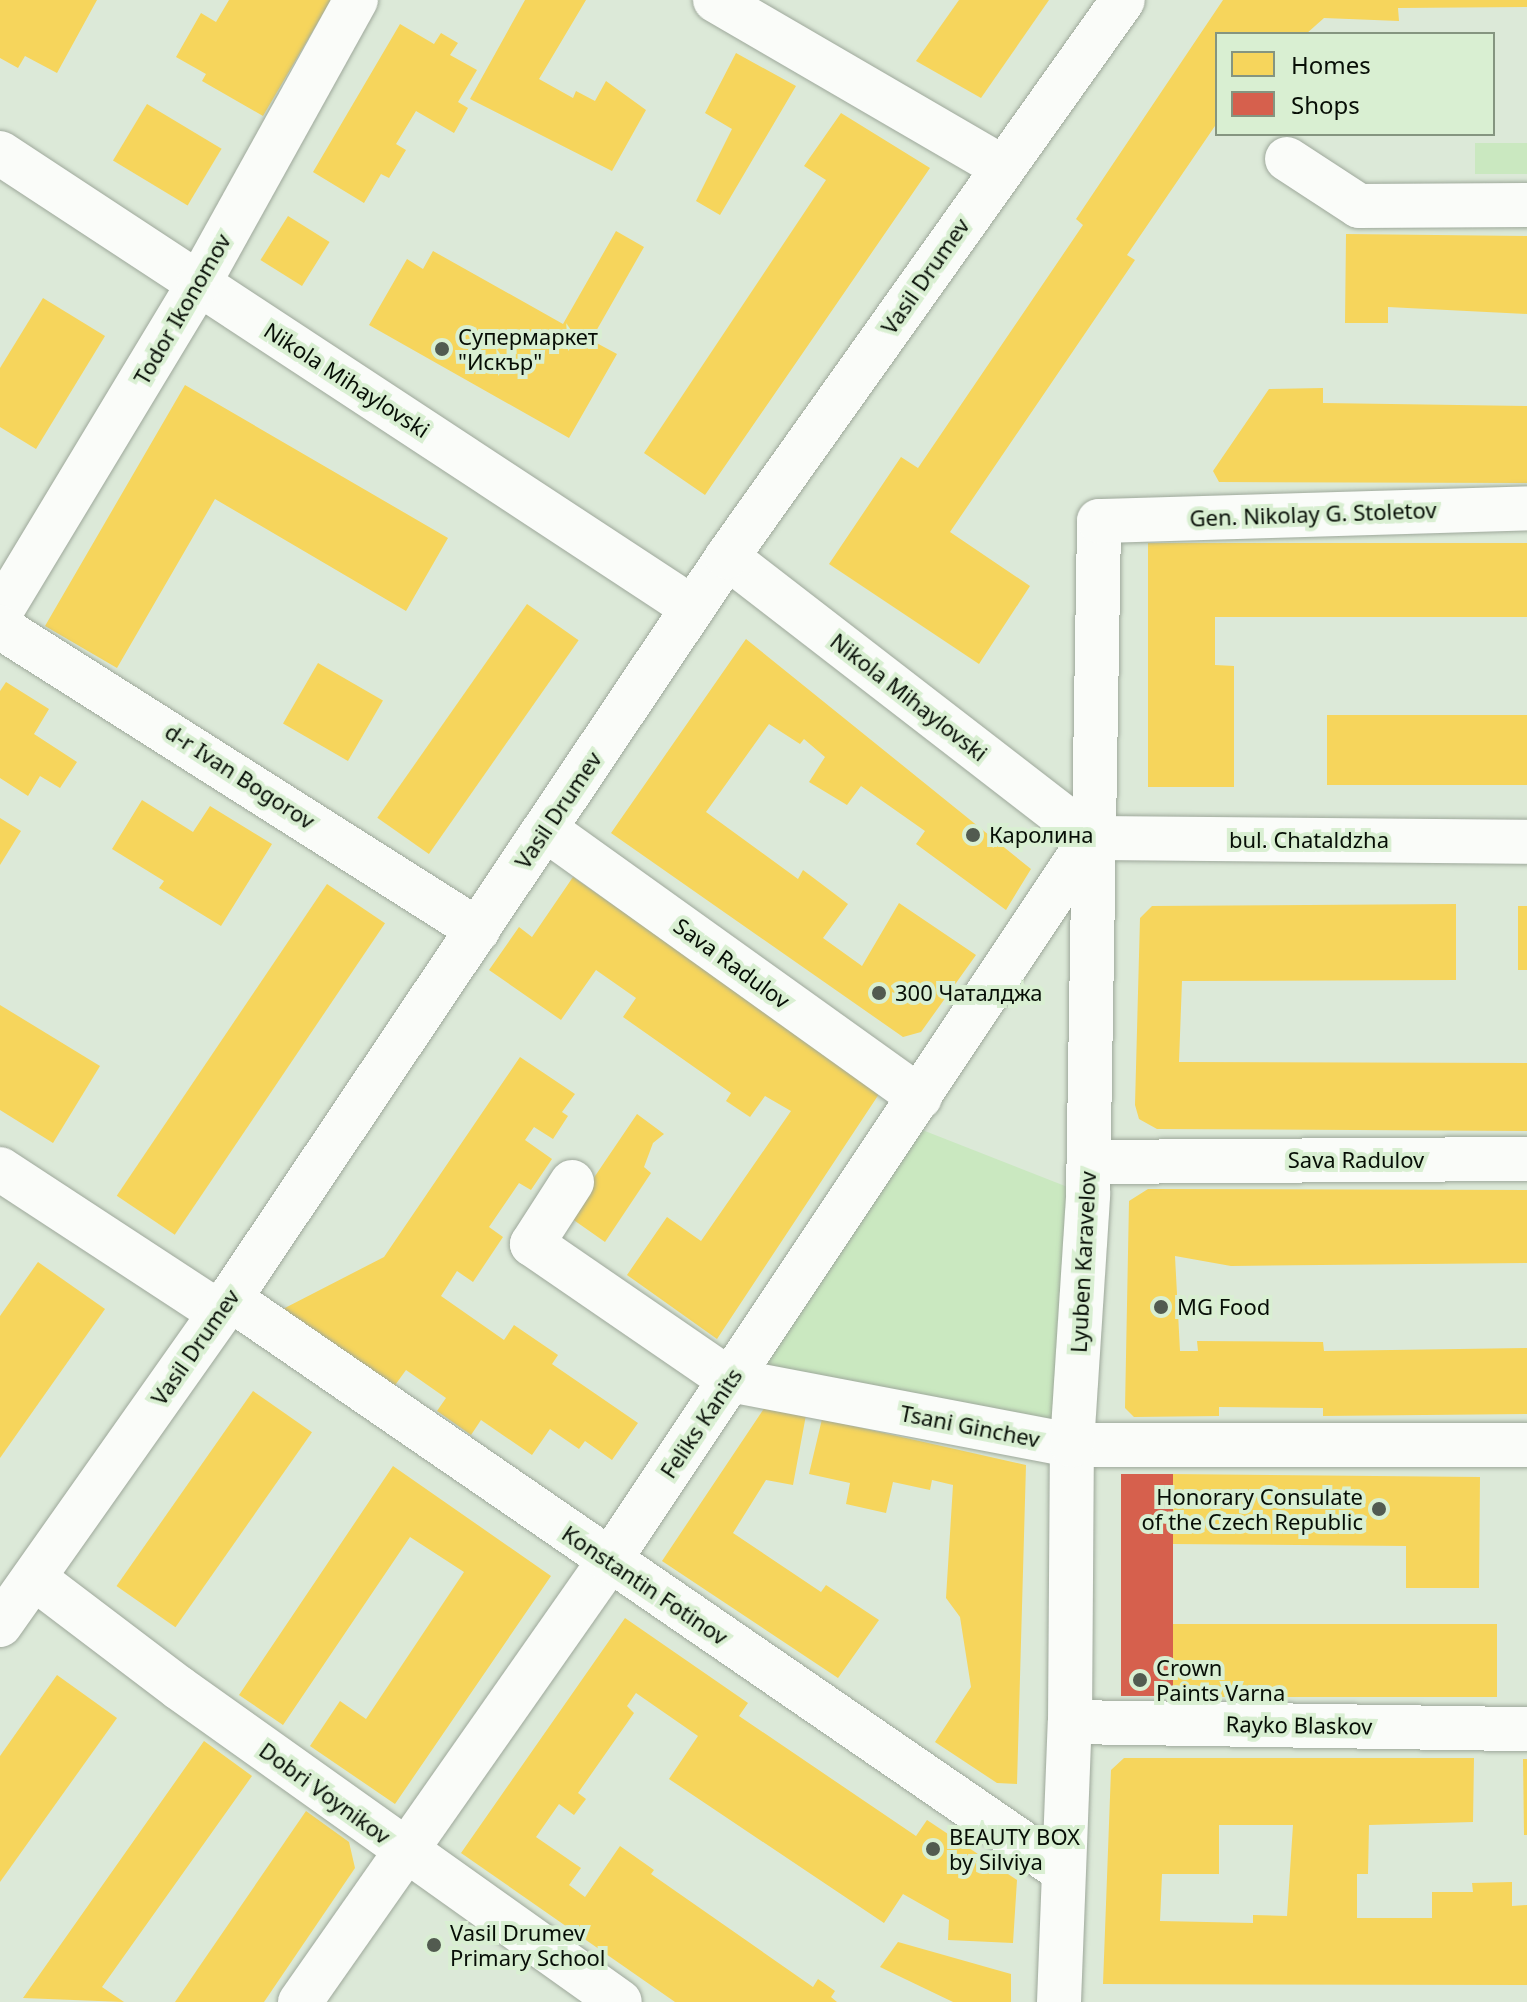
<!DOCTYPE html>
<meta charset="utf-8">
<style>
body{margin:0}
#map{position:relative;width:1527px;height:2002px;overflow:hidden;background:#dce9d8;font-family:"Noto Sans",sans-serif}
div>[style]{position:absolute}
.green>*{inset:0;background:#cae8c0;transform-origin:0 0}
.homes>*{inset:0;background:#f6d55c;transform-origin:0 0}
.shops>*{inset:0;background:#d6604d;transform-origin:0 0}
.roads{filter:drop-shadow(0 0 2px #9ea89b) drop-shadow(0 0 2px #9ea89b)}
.minor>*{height:44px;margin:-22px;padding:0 22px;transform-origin:22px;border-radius:22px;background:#fafcf9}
.dots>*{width:22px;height:22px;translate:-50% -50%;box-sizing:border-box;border:4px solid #d9efd2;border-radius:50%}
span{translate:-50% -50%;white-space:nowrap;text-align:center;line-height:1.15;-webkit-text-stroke:8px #d9efd2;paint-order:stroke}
.street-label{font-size:22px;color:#070e06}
.poi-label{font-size:22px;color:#070e06}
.left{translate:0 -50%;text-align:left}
.right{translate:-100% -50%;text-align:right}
.legend{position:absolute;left:1215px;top:32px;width:280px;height:104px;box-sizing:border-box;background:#d9efd2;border:2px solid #859580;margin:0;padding:10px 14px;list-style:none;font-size:24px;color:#070e06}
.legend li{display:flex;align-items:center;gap:16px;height:40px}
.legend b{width:40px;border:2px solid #859580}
</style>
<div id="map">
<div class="green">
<div style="left:1475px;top:143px;width:52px;height:31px"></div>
<div style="clip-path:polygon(902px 1122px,1088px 1195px,1072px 1445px,730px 1380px)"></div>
</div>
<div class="homes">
<div style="clip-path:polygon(0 0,97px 0,57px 73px,25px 56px,18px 68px,0 58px)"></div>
<div style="clip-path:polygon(229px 0,331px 0,263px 116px,202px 81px,206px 74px,176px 57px,201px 13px,216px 22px)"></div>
<div style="clip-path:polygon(525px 0,586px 0,539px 79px,573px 98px,576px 91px,595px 101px,606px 81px,646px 110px,612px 171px,470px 99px)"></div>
<div style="clip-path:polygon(959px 0,1049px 0,981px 98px,916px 61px)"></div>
<div style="clip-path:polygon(1223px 0,1527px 0,1527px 7px,1398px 8px,1399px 21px,1324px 18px,1306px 34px,1217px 34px,1217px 123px,1127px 255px,1135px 260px,950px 532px,1030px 586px,979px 664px,829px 564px,901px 457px,918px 468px,1083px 225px,1076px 219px)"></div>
<div style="clip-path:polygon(400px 24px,434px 44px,441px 33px,458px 43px,450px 55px,477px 70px,458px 102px,468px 108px,454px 133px,416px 111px,396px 144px,406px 150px,389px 178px,381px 174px,364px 203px,313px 172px)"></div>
<div style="clip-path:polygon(736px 53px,796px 86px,720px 215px,696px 201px,732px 129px,705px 113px)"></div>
<div style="left:147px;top:104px;width:87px;height:66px;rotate:31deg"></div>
<div style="clip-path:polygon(841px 113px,930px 168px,705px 495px,644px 453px,826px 180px,804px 166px)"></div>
<div style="left:288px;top:216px;width:49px;height:52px;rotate:32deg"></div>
<div style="clip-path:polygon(616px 231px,644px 247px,591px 340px,617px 354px,569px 438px,369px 325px,407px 259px,423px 269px,433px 251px,563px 324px)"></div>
<div style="clip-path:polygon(1346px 234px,1527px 236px,1527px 314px,1388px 307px,1388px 323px,1345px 323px)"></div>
<div style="clip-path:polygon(43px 298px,105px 336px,36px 449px,0 427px,0 368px)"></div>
<div style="clip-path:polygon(185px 385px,448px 538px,406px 611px,215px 499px,117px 668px,45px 626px)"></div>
<div style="clip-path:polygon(1323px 388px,1323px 403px,1527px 406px,1527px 483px,1219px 482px,1213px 471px,1269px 389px)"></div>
<div style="clip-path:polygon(1148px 543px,1527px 543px,1527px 617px,1215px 617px,1215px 665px,1234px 666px,1234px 787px,1148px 787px)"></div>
<div style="left:527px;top:604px;width:63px;height:261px;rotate:35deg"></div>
<div style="clip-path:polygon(746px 639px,1031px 869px,1006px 910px,916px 844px,925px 831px,861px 786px,847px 805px,809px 782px,825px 757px,804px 739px,800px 744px,769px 724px,706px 812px,798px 879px,803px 870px,848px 904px,823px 938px,862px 966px,899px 903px,976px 955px,921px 1032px,903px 1037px,611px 833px)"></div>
<div style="left:318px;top:663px;width:75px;height:70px;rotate:30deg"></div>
<div style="clip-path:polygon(6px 682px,49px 709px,34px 734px,77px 762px,60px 788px,40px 776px,28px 796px,0 778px,0 691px)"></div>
<div style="left:1527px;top:715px;width:70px;height:200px;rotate:90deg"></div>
<div style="clip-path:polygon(142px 800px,193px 832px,210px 806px,272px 844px,221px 926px,159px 888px,164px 881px,112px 849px)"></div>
<div style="clip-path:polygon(0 818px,21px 831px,0 865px)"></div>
<div style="clip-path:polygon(573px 877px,881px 1091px,717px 1339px,627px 1275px,667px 1217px,701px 1241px,791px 1111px,765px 1096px,750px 1117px,726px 1101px,731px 1093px,623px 1017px,636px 998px,596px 970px,561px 1020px,489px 970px,519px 927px,532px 937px)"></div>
<div style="left:327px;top:884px;width:70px;height:376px;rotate:34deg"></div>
<div style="clip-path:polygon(1456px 904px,1456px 980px,1182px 981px,1179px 1062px,1527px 1063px,1527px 1131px,1157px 1129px,1139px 1119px,1135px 1105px,1140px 918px,1152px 906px)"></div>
<div style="left:1518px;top:906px;width:9px;height:64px"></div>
<div style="clip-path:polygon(0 1005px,100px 1066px,53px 1143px,0 1110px)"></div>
<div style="clip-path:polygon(520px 1057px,575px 1094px,562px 1112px,568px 1116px,553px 1139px,534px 1127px,525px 1140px,552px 1159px,531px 1190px,519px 1183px,489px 1227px,503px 1237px,473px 1282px,457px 1271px,441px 1296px,504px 1340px,514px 1325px,558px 1355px,552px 1364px,638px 1423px,612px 1460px,585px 1441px,579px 1449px,550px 1429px,532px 1455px,481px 1420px,471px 1435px,437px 1411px,446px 1398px,406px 1370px,393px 1388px,281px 1310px,384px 1257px)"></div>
<div style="clip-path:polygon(637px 1114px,664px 1134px,653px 1143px,644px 1167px,651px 1173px,605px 1242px,568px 1216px)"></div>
<div style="clip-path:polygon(1148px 1189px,1527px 1190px,1527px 1263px,1231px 1266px,1175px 1256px,1180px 1351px,1198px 1351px,1197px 1341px,1323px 1342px,1324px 1351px,1527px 1348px,1527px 1414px,1323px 1416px,1323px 1408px,1219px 1407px,1219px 1416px,1134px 1417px,1125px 1408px,1129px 1201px)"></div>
<div style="clip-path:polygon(38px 1262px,105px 1309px,0 1458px,0 1316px)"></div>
<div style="left:253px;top:1391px;width:72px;height:238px;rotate:35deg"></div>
<div style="clip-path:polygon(765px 1407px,806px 1415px,793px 1485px,766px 1480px,733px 1533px,821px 1592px,826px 1585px,879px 1620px,838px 1678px,662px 1561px)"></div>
<div style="clip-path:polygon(822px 1419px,1026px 1465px,1017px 1784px,997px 1783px,935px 1742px,971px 1687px,960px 1617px,946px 1598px,953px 1485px,932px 1480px,930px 1490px,893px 1482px,886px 1513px,846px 1504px,850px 1483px,809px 1474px)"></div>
<div style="clip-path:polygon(393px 1466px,551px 1576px,395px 1804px,310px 1746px,340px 1701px,366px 1719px,464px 1572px,410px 1537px,283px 1725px,239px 1695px)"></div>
<div style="clip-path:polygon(1173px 1474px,1480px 1477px,1479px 1588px,1406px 1588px,1406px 1546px,1172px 1544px)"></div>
<div style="clip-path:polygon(625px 1618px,748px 1703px,739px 1716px,916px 1836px,927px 1820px,1017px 1880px,1013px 1943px,948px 1940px,949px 1920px,903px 1894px,884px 1923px,669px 1779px,698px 1736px,636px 1693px,627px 1706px,634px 1713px,578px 1793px,586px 1799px,574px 1815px,559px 1804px,536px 1837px,581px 1868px,569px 1885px,585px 1897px,620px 1846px,654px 1870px,651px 1874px,813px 1987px,818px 1979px,835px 1991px,831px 1997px,837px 2002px,675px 2002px,461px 1853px)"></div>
<div style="left:1171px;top:1624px;width:326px;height:73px"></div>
<div style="clip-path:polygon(57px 1675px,117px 1718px,0 1882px,0 1756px)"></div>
<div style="clip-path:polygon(204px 1741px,252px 1776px,102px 1987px,124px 2002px,23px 1998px)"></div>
<div style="clip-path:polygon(evenodd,1124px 1758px,1474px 1758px,1473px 1822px,1369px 1825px,1368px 1874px,1357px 1874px,1357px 1918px,1432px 1918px,1432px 1892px,1473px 1892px,1472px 1883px,1512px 1882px,1512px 1906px,1527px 1905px,1527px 1985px,1103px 1984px,1111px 1770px,1124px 1758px,1219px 1825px,1293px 1825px,1287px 1916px,1253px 1915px,1253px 1923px,1160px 1921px,1162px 1874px,1219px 1874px,1219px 1825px)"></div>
<div style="clip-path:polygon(1523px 1759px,1527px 1759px,1527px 1835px,1524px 1835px)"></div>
<div style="clip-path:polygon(306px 1811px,349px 1842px,355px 1868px,264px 2002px,175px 2002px)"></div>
<div style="clip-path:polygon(898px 1942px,1011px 1974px,1011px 2002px,953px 2002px,880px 1967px)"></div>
</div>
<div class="shops">
<div style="left:1121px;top:1474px;width:52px;height:222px"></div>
</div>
<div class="roads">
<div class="minor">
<div style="left:715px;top:0;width:332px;rotate:30.2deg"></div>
<div style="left:0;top:153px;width:829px;rotate:33.29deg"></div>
<div style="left:1287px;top:159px;width:86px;rotate:33.1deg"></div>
<div style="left:1359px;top:206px;width:168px;rotate:-0.3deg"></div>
<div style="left:727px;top:557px;width:460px;rotate:37.7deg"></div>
<div style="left:0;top:613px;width:385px;rotate:-58.9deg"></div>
<div style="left:199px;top:283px;width:324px;rotate:-61deg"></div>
<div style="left:0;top:627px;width:566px;rotate:32.37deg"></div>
<div style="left:545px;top:829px;width:461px;rotate:35.6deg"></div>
<div style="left:1091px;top:838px;width:436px;rotate:0.5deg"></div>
<div style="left:1089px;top:1162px;width:438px;rotate:-0.4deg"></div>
<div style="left:0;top:1169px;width:263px;rotate:33.2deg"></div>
<div style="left:572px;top:1182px;width:74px;rotate:122.8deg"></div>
<div style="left:532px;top:1244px;width:240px;rotate:34.5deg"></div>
<div style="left:730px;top:1380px;width:348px;rotate:10.8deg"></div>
<div style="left:1072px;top:1445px;width:455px"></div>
<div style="left:229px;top:1298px;width:1010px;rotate:34.48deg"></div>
<div style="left:34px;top:1578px;width:182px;rotate:37.2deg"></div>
<div style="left:179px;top:1688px;width:541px;rotate:35.45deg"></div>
<div style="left:0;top:1625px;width:382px;rotate:-54.8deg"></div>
<div style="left:220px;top:1313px;width:910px;rotate:-56.15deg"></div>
<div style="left:727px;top:557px;width:683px;rotate:-54.59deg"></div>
<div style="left:1070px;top:1722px;width:457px;rotate:0.9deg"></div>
<div style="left:300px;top:2002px;width:538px;rotate:-54.98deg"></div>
<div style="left:609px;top:1561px;width:869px;rotate:-56.31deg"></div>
<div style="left:1059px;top:2002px;width:280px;rotate:-87.8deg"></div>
<div style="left:1070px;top:1722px;width:277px;rotate:-89.6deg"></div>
<div style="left:1072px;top:1445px;width:251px;rotate:-86.3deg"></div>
<div style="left:1088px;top:1195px;width:674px;rotate:-89.06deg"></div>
<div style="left:1099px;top:521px;width:428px;rotate:-1.7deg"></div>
</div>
</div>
<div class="dots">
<div style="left:442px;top:349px;background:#525b50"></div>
<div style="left:973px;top:835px;background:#525b50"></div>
<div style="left:879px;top:993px;background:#525b50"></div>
<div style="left:1161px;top:1307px;background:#525b50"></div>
<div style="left:1379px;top:1509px;background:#525b50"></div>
<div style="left:1140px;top:1680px;background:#525b50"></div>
<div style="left:933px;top:1849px;background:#525b50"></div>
<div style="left:434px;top:1945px;background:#525b50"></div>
</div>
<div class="street-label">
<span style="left:925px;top:276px;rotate:-55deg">Vasil Drumev</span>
<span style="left:182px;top:309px;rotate:-60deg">Todor Ikonomov</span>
<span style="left:347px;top:380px;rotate:33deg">Nikola Mihaylovski</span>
<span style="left:1313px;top:514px;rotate:-2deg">Gen. Nikolay G. Stoletov</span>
<span style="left:909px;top:697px;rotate:38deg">Nikola Mihaylovski</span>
<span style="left:240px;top:776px;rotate:33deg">d-r Ivan Bogorov</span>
<span style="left:558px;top:810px;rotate:-56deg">Vasil Drumev</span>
<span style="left:1309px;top:840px">bul. Chataldzha</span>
<span style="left:732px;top:963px;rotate:36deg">Sava Radulov</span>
<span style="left:1356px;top:1160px">Sava Radulov</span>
<span style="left:1083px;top:1262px;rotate:-87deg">Lyuben Karavelov</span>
<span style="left:195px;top:1347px;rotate:-55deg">Vasil Drumev</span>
<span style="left:701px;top:1423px;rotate:-56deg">Feliks Kanits</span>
<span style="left:970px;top:1426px;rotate:11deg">Tsani Ginchev</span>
<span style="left:645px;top:1585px;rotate:34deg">Konstantin Fotinov</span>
<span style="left:1299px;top:1725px;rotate:1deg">Rayko Blaskov</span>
<span style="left:325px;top:1793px;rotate:36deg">Dobri Voynikov</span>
</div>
<div class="poi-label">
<span class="left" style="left:458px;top:349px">Супермаркет<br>"Искър"</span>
<span class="left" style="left:989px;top:835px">Каролина</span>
<span class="left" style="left:895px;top:993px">300 Чаталджа</span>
<span class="left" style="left:1177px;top:1307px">MG Food</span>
<span class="right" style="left:1363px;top:1509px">Honorary Consulate<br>of the Czech Republic</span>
<span class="left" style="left:1156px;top:1680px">Crown<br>Paints Varna</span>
<span class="left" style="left:949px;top:1849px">BEAUTY BOX<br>by Silviya</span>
<span class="left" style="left:450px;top:1945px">Vasil Drumev<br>Primary School</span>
</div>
<ul class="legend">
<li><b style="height:22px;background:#f6d55c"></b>Homes</li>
<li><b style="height:22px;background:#d6604d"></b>Shops</li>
</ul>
</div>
